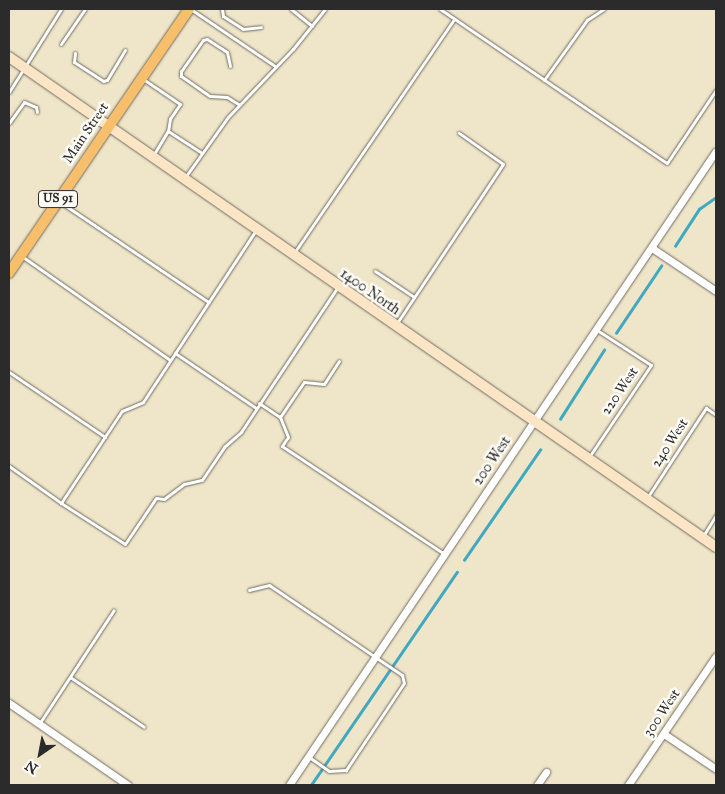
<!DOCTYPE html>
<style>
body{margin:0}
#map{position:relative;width:725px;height:794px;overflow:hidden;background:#efe5c8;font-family:"IM FELL Great Primer",serif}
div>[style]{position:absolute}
.stream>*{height:2.5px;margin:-1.25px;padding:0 1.25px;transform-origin:1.25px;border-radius:1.25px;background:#40a9c0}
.roads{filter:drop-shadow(0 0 1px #706c62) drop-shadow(0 0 1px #706c62)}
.lane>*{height:3px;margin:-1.5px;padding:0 1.5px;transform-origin:1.5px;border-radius:1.5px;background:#fff}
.street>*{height:7px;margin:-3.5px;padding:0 3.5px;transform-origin:3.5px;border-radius:3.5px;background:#fff}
.secondary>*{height:10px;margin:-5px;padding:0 5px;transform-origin:5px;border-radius:5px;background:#fce5c4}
.primary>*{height:10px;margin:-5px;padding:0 5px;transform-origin:5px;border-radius:5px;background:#f7bf6c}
span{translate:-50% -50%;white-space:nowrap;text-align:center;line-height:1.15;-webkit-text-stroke:5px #fdfcf7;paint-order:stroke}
.shield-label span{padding:1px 4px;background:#fdfcf7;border:1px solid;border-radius:4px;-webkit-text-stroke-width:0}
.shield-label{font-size:12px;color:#2b2b2b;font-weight:700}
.street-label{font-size:14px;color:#2b2b2b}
.frame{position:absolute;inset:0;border:10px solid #2b2b2b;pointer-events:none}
.north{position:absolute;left:15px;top:729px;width:50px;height:50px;-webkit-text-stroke:4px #fdfcf7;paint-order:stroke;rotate:213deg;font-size:14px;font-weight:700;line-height:20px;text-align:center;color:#2b2b2b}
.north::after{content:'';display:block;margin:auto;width:18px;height:22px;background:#2b2b2b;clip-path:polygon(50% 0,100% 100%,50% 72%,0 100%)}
</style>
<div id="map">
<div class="stream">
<div style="left:675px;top:246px;width:44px;rotate:-57deg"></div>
<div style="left:699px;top:209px;width:21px;rotate:-35deg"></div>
<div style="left:616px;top:333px;width:81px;rotate:-56.1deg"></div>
<div style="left:560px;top:419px;width:82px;rotate:-57.5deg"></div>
<div style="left:464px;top:560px;width:134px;rotate:-55.4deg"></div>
<div style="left:311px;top:785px;width:258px;rotate:-55.6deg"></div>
</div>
<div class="roads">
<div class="lane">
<div style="left:222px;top:9px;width:7px;rotate:82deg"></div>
<div style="left:223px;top:16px;width:24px;rotate:33deg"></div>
<div style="left:243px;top:29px;width:18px;rotate:-6deg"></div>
<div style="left:291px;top:9px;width:27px;rotate:39deg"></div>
<div style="left:440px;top:9px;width:274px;rotate:34.2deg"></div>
<div style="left:667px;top:163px;width:88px;rotate:-56.1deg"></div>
<div style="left:192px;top:10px;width:100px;rotate:34deg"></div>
<div style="left:61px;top:44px;width:42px;rotate:-55.6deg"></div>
<div style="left:75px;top:53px;width:9px;rotate:96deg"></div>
<div style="left:74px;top:62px;width:35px;rotate:33deg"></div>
<div style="left:103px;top:81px;width:4px;rotate:-14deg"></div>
<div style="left:107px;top:80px;width:35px;rotate:-59deg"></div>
<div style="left:230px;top:66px;width:14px;rotate:-102deg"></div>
<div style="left:227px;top:52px;width:24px;rotate:-147deg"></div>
<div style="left:207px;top:39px;width:4px;rotate:166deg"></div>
<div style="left:203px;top:40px;width:38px;rotate:125deg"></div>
<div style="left:181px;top:71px;width:5px;rotate:90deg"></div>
<div style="left:181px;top:76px;width:35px;rotate:35deg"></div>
<div style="left:210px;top:96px;width:17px;rotate:3deg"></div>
<div style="left:227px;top:97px;width:15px;rotate:32deg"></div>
<div style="left:143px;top:79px;width:45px;rotate:34deg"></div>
<div style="left:180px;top:104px;width:18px;rotate:124deg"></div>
<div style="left:170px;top:119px;width:12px;rotate:99deg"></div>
<div style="left:168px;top:131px;width:40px;rotate:32.9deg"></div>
<div style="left:544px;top:80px;width:74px;rotate:-54.4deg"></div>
<div style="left:587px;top:20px;width:20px;rotate:-33deg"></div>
<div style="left:9px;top:92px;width:98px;rotate:-57.9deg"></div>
<div style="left:9px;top:123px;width:26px;rotate:-54deg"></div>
<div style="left:24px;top:102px;width:13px;rotate:23deg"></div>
<div style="left:36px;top:107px;width:5px;rotate:79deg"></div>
<div style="left:154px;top:154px;width:27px;rotate:-59deg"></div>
<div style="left:186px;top:176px;width:72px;rotate:-54.6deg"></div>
<div style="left:228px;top:117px;width:94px;rotate:-46.3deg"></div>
<div style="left:293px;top:49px;width:51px;rotate:-51.3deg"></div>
<div style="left:60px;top:202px;width:179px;rotate:34deg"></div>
<div style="left:294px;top:253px;width:283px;rotate:-55.6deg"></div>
<div style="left:23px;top:257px;width:179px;rotate:35deg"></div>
<div style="left:375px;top:271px;width:47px;rotate:33.7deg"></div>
<div style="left:397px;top:323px;width:191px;rotate:-56.3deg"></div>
<div style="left:503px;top:164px;width:54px;rotate:-144.8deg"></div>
<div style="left:175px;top:353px;width:98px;rotate:34.2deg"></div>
<div style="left:339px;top:361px;width:27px;rotate:123deg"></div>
<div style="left:324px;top:384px;width:20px;rotate:-174deg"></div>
<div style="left:304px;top:382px;width:42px;rotate:124.4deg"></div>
<div style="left:280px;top:417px;width:22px;rotate:68deg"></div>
<div style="left:288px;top:437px;width:11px;rotate:124deg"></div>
<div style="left:282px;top:446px;width:193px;rotate:33.6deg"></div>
<div style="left:9px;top:372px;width:116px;rotate:34.1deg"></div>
<div style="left:259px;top:403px;width:25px;rotate:34deg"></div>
<div style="left:589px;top:457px;width:111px;rotate:-56deg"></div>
<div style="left:651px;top:365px;width:64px;rotate:-147.1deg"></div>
<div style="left:9px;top:466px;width:64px;rotate:35.4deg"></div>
<div style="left:61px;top:503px;width:110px;rotate:-56.5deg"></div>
<div style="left:122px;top:411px;width:23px;rotate:-23deg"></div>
<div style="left:143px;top:402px;width:206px;rotate:-56.7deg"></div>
<div style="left:647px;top:498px;width:108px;rotate:-56.8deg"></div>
<div style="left:706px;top:408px;width:12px;rotate:35deg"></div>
<div style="left:61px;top:503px;width:76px;rotate:32.6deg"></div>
<div style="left:125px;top:544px;width:55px;rotate:-56deg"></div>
<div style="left:156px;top:498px;width:8px;rotate:7deg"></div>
<div style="left:164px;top:499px;width:25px;rotate:-37deg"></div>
<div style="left:184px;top:484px;width:18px;rotate:-13deg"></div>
<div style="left:202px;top:480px;width:40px;rotate:-56deg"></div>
<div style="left:224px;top:447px;width:23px;rotate:-41deg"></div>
<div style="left:241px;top:432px;width:173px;rotate:-56.3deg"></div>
<div style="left:703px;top:536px;width:25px;rotate:-58deg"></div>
<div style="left:249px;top:590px;width:21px;rotate:-14deg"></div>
<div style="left:269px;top:585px;width:161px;rotate:34.1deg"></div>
<div style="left:402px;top:675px;width:8px;rotate:76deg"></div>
<div style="left:404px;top:683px;width:105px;rotate:123.7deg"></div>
<div style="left:346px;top:770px;width:17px;rotate:177deg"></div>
<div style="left:329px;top:771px;width:24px;rotate:-145deg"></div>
<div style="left:70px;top:677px;width:89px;rotate:34deg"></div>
<div style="left:39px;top:724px;width:136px;rotate:-56.7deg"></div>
</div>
<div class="street">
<div style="left:652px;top:248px;width:77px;rotate:33.9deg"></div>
<div style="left:9px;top:703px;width:145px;rotate:34.6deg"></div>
<div style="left:664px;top:734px;width:63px;rotate:33.9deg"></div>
<div style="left:289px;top:785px;width:764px;rotate:-56.04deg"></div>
<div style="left:537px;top:785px;width:16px;rotate:-55deg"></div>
<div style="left:628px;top:785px;width:156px;rotate:-55.7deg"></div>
</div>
<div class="secondary">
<div style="left:9px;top:57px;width:860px;rotate:34.72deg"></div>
</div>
<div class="primary">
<div style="left:9px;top:273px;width:320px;rotate:-55.7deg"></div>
</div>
</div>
<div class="shield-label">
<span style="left:58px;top:199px">US 91</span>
</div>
<div class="street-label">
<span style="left:86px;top:133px;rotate:-56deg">Main Street</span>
<span style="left:370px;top:292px;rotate:35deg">1400 North</span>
<span style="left:620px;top:391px;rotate:-56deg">220 West</span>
<span style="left:670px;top:443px;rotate:-57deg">240 West</span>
<span style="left:492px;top:461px;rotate:-56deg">200 West</span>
<span style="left:662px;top:713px;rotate:-56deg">300 West</span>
</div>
<div class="frame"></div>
<div class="north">N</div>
</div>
